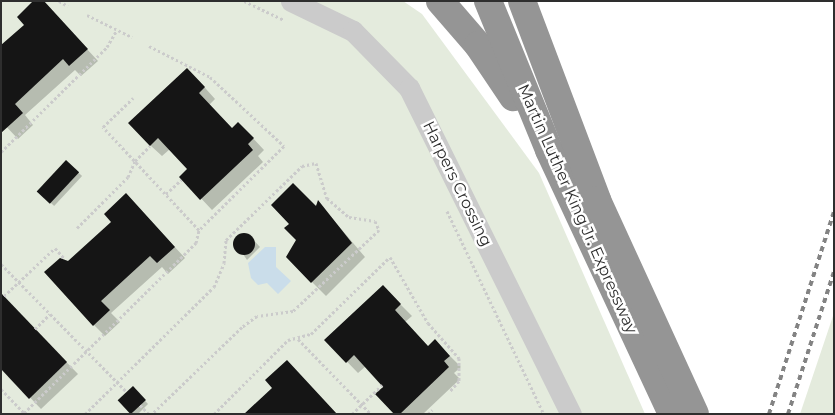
<!DOCTYPE html>
<style>
body{margin:0}
#map{position:relative;width:835px;height:415px;overflow:hidden;background:#fff;font-family:Montserrat,sans-serif}
div>[style]{position:absolute}
.green>*{inset:0;background:#e4ebdd}
.water>*{inset:0;background:#caddea}
.shadow>*{inset:0;background:#0003;transform-origin:0 0}
.building>*{inset:0;background:#151515;transform-origin:0 0}
.round{border-radius:50%}
.path>*{height:3px;margin-top:-1.5px;transform-origin:0;background:repeating-linear-gradient(90deg,#cbcbcb 0 2.5px,transparent 0 5px)}
.minor>*{height:21px;margin:-10.5px;padding:0 10.5px;transform-origin:10.5px;border-radius:10.5px;background:#cbcbcb}
.highway>*{height:28px;margin:-14px;padding:0 14px;transform-origin:14px;border-radius:14px;background:#959595}
.rail>*{height:4px;margin-top:-2px;transform-origin:0;background:repeating-linear-gradient(90deg,#838383 0 5px,transparent 0 9px)}
span{translate:-50% -50%;white-space:nowrap;text-align:center;line-height:1.15;-webkit-text-stroke:5px #fff;paint-order:stroke}
.street-label{font-size:16px;color:#2e2e2e}
.frame{position:absolute;inset:0;border:2px solid #2e2e2e;pointer-events:none}
</style>
<div id="map">
<div class="green">
<div style="clip-path:polygon(1px 1px,403px 1px,422px 14px,539px 173px,645px 414px,1px 414px)"></div>
<div style="clip-path:polygon(834px 313px,834px 414px,800px 414px)"></div>
</div>
<div class="water">
<div style="clip-path:polygon(265px 247px,276px 247px,276px 267px,291px 281px,278px 294px,267px 283px,258px 285px,251px 278px,248px 263px)"></div>
</div>
<div class="shadow">
<div style="clip-path:polygon(50px 9px,98px 61px,81px 76px,75px 70px,25px 115px,33px 125px,18px 139px,1px 121px)"></div>
<div style="clip-path:polygon(198px 80px,215px 99px,209px 105px,232px 130px,249px 134px,264px 150px,258px 156px,263px 162px,212px 210px,181px 177px,189px 169px,170px 149px,162px 156px,150px 145px)"></div>
<div style="left:66px;top:161px;width:22px;height:41px;rotate:43deg"></div>
<div style="clip-path:polygon(319px 203px,365px 257px,326px 296px,287px 257px,297px 240px,291px 224px)"></div>
<div style="clip-path:polygon(137px 206px,185px 258px,168px 274px,162px 267px,111px 313px,120px 322px,105px 336px,94px 325px,69px 263px)"></div>
<div style="clip-path:polygon(248px 234px,260px 247px,247px 260px,235px 242px)"></div>
<div style="clip-path:polygon(1px 295px,78px 374px,41px 409px,1px 367px)"></div>
<div style="clip-path:polygon(394px 298px,412px 316px,405px 322px,428px 347px,446px 352px,461px 367px,454px 373px,460px 379px,423px 414px,395px 414px,385px 387px,366px 366px,358px 373px,326px 340px)"></div>
<div style="clip-path:polygon(133px 388px,148px 404px,138px 414px,132px 414px,119px 401px)"></div>
</div>
<div class="building">
<div style="clip-path:polygon(33px 1px,44px 1px,88px 49px,69px 66px,63px 59px,15px 104px,23px 113px,1px 133px,1px 45px,24px 25px,17px 17px)"></div>
<div style="clip-path:polygon(187px 68px,205px 87px,199px 93px,232px 128px,238px 122px,254px 138px,248px 144px,253px 150px,200px 200px,179px 177px,187px 169px,158px 138px,150px 146px,128px 123px)"></div>
<div style="left:66px;top:160px;width:18px;height:43px;rotate:43deg"></div>
<div style="clip-path:polygon(293px 183px,316px 206px,318px 200px,352px 243px,311px 283px,286px 257px,296px 240px,284px 228px,289px 224px,271px 205px)"></div>
<div style="clip-path:polygon(126px 193px,175px 247px,157px 263px,150px 256px,101px 301px,110px 310px,93px 326px,44px 272px,60px 258px,68px 261px,111px 222px,104px 214px)"></div>
<div class="round" style="left:233px;top:233px;width:22px;height:22px"></div>
<div style="clip-path:polygon(383px 285px,401px 304px,395px 310px,428px 346px,435px 339px,450px 356px,444px 361px,449px 367px,400px 414px,394px 414px,375px 394px,383px 387px,354px 355px,346px 363px,324px 340px)"></div>
<div style="clip-path:polygon(1px 293px,67px 362px,29px 399px,1px 369px)"></div>
<div style="clip-path:polygon(287px 360px,337px 414px,244px 414px,272px 388px,265px 380px)"></div>
<div style="left:133px;top:386px;width:19px;height:21px;rotate:47deg"></div>
</div>
<div class="path">
<div style="left:59px;top:1px;width:10px;rotate:29deg"></div>
<div style="left:244px;top:1px;width:44px;rotate:25.4deg"></div>
<div style="left:87px;top:15px;width:50px;rotate:26.1deg"></div>
<div style="left:149px;top:46px;width:68px;rotate:26.9deg"></div>
<div style="left:210px;top:77px;width:101px;rotate:43deg"></div>
<div style="left:284px;top:146px;width:120px;rotate:135.3deg"></div>
<div style="left:1px;top:152px;width:149px;rotate:-44.7deg"></div>
<div style="left:107px;top:47px;width:20px;rotate:-60deg"></div>
<div style="left:166px;top:194px;width:21px;rotate:-43deg"></div>
<div style="left:447px;top:211px;width:225px;rotate:64.5deg"></div>
<div style="left:77px;top:228px;width:72px;rotate:-45deg"></div>
<div style="left:128px;top:177px;width:17px;rotate:-66deg"></div>
<div style="left:135px;top:161px;width:21px;rotate:-45deg"></div>
<div style="left:1px;top:264px;width:180px;rotate:45.5deg"></div>
<div style="left:4px;top:296px;width:70px;rotate:-43.3deg"></div>
<div style="left:55px;top:248px;width:13px;rotate:48deg"></div>
<div style="left:35px;top:329px;width:21px;rotate:-45deg"></div>
<div style="left:298px;top:339px;width:105px;rotate:45.8deg"></div>
<div style="left:1px;top:389px;width:33px;rotate:46deg"></div>
<div style="left:24px;top:413px;width:242px;rotate:-44.7deg"></div>
<div style="left:196px;top:243px;width:13px;rotate:-77deg"></div>
<div style="left:199px;top:230px;width:141px;rotate:-133deg"></div>
<div style="left:103px;top:127px;width:42px;rotate:-44deg"></div>
<div style="left:140px;top:405px;width:13px;rotate:45deg"></div>
<div style="left:85px;top:414px;width:181px;rotate:-44.6deg"></div>
<div style="left:214px;top:287px;width:26px;rotate:-67deg"></div>
<div style="left:224px;top:263px;width:23px;rotate:-85deg"></div>
<div style="left:226px;top:240px;width:106px;rotate:-44.2deg"></div>
<div style="left:302px;top:166px;width:14px;rotate:-12deg"></div>
<div style="left:316px;top:163px;width:37px;rotate:73deg"></div>
<div style="left:327px;top:198px;width:29px;rotate:41deg"></div>
<div style="left:349px;top:217px;width:26px;rotate:9deg"></div>
<div style="left:375px;top:221px;width:10px;rotate:66deg"></div>
<div style="left:379px;top:230px;width:118px;rotate:136.7deg"></div>
<div style="left:293px;top:311px;width:36px;rotate:172deg"></div>
<div style="left:257px;top:316px;width:19px;rotate:144deg"></div>
<div style="left:242px;top:327px;width:125px;rotate:136deg"></div>
<div style="left:214px;top:414px;width:105px;rotate:-45deg"></div>
<div style="left:288px;top:340px;width:24px;rotate:-15deg"></div>
<div style="left:311px;top:334px;width:110px;rotate:-44.3deg"></div>
<div style="left:390px;top:257px;width:76px;rotate:60.1deg"></div>
<div style="left:428px;top:323px;width:47px;rotate:48.5deg"></div>
<div style="left:459px;top:358px;width:23px;rotate:90deg"></div>
<div style="left:459px;top:381px;width:13px;rotate:132deg"></div>
<div style="left:352px;top:414px;width:42px;rotate:-44deg"></div>
<div style="left:428px;top:414px;width:6px;rotate:-45deg"></div>
</div>
<div class="minor">
<div style="left:291px;top:1px;width:69px;rotate:25.8deg"></div>
<div style="left:353px;top:31px;width:80px;rotate:45.5deg"></div>
<div style="left:409px;top:88px;width:364px;rotate:63.6deg"></div>
</div>
<div class="highway">
<div style="left:440px;top:1px;width:58px;rotate:49.2deg"></div>
<div style="left:478px;top:45px;width:63px;rotate:56.1deg"></div>
<div style="left:488px;top:1px;width:161px;rotate:67.7deg"></div>
<div style="left:549px;top:150px;width:291px;rotate:65deg"></div>
<div style="left:522px;top:1px;width:213px;rotate:69.3deg"></div>
<div style="left:597px;top:200px;width:235px;rotate:65.4deg"></div>
</div>
<div class="rail">
<div style="left:769px;top:414px;width:212px;rotate:-72.2deg"></div>
<div style="left:788px;top:414px;width:149px;rotate:-72.1deg"></div>
</div>
<div class="street-label">
<span style="left:457px;top:184px;rotate:64deg">Harpers Crossing</span>
<span style="left:577px;top:209px;rotate:66deg">Martin Luther King Jr. Expressway</span>
</div>
<div class="frame"></div>
</div>
